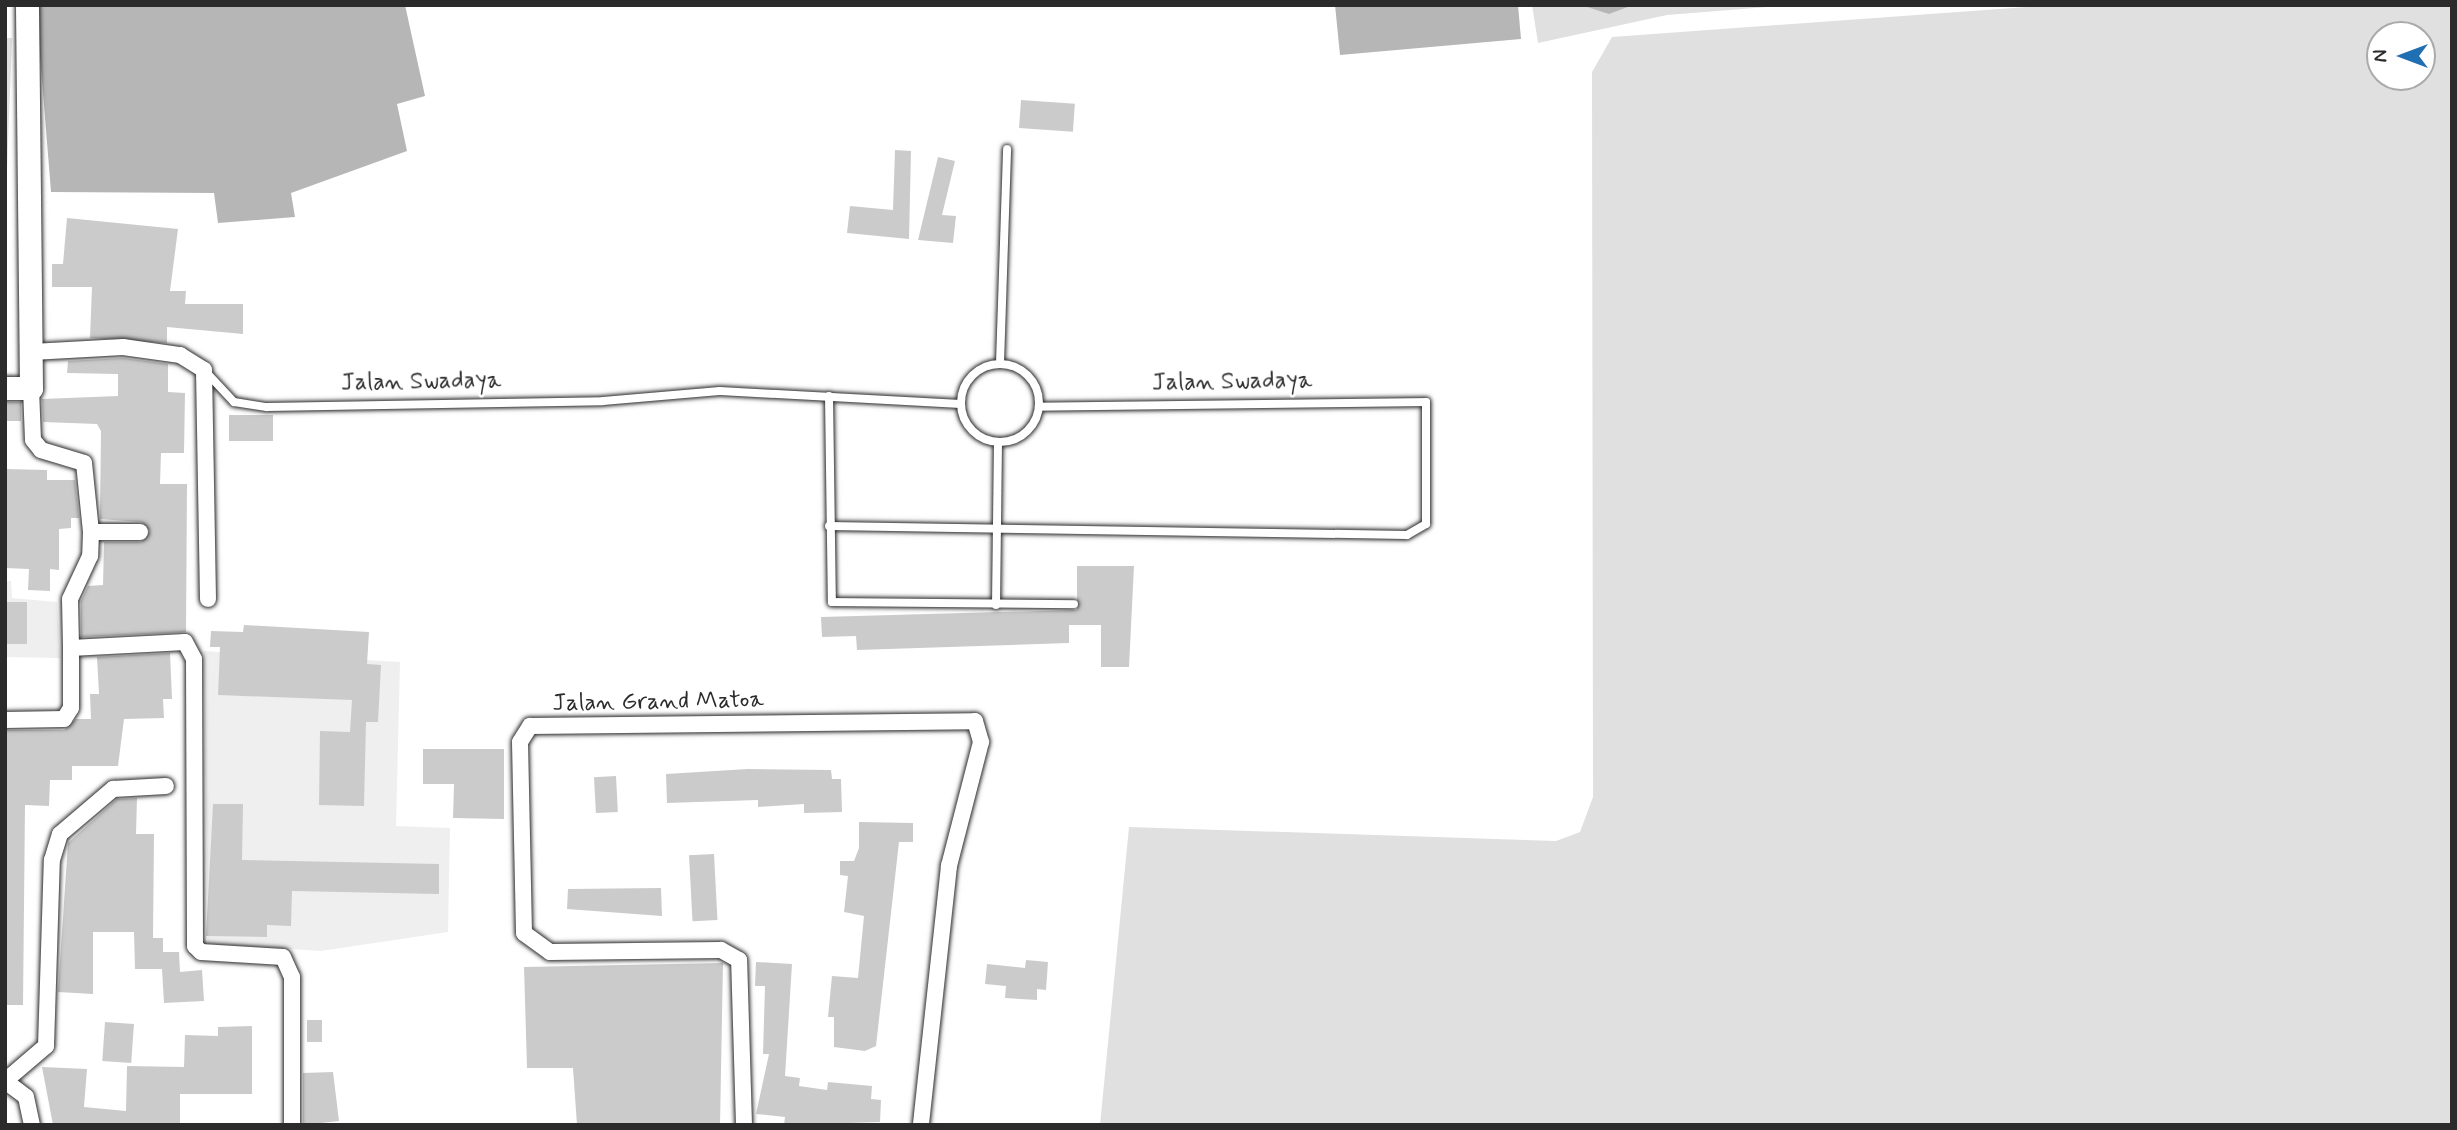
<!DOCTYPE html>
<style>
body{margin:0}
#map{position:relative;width:2457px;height:1130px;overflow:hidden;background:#fff;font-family:Mynerve,sans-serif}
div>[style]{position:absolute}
.built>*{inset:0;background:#efefef}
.green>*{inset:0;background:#e0e0e0}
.water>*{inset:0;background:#b6b6b6}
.building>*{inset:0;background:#cbcbcb;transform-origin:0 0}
.roads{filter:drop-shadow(0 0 2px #2b2b2b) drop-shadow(0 0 2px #2b2b2b)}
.lane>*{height:8px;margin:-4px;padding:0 4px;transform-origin:4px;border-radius:4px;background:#fff}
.lane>.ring{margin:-4px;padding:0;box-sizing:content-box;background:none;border:8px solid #fff;border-radius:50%}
.street>*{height:16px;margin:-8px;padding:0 8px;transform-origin:8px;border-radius:8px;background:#fff}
.secondary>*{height:23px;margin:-11.5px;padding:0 11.5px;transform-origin:11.5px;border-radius:11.5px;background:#fff}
span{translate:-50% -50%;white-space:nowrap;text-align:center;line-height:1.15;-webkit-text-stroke:5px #fff;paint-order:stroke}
.street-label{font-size:24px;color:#2b2b2b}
.frame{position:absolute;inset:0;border:7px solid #2b2b2b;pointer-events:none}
.north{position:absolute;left:2366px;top:21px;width:70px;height:70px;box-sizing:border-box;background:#fff;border:2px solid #aaa;border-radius:50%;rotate:270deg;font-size:19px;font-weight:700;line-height:28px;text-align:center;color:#2b2b2b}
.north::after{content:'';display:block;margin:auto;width:24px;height:32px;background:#1f6fb2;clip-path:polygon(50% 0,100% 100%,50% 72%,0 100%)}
</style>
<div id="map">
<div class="built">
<div style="clip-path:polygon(5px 581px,11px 581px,12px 598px,57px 602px,60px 658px,5px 657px)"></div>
<div style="clip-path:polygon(204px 651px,400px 662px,396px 826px,450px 828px,448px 932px,321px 951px,208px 944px)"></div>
</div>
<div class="green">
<div style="clip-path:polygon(1532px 5px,1793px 5px,1667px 15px,1538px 43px)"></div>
<div style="clip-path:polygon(evenodd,2054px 5px,2452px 5px,2452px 1125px,1100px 1125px,1129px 827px,1556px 841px,1580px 832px,1593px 797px,1592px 72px,1612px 37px,2054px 5px,2380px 35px,2422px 35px,2422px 77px,2380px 77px,2380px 35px)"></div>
<div style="clip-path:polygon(5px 38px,12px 38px,5px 221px)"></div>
</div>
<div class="water">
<div style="clip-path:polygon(36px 5px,405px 5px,425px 96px,397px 104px,407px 151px,291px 193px,295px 217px,218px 223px,214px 193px,51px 192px)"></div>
<div style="clip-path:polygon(1335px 5px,1518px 5px,1521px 39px,1340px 55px)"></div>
<div style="clip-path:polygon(1581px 5px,1633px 5px,1609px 14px)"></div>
</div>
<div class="building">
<div style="left:1021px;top:100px;width:54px;height:28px;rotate:4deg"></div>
<div style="clip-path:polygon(895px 150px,911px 151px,909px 239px,847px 233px,850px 206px,893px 210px)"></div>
<div style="clip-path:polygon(938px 157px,955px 161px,942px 215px,956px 216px,953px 243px,918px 240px)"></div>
<div style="clip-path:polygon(67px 218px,178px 229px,170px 291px,186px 291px,185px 304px,243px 304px,243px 334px,167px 327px,167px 343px,90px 338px,92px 287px,52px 287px,52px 264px,63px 264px)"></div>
<div style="clip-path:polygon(123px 358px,168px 364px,168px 392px,185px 393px,184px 453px,161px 453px,160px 484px,187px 484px,186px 632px,81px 637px,81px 601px,88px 586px,103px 585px,104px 542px,141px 542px,150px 531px,141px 522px,100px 519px,101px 431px,97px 424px,43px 422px,42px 399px,118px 396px,118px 374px,67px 373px,68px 361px)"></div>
<div style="left:5px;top:402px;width:16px;height:19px"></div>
<div style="left:229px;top:415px;width:44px;height:26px"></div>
<div style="clip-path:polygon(5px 469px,47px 470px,47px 480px,75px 480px,79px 518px,71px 518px,71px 528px,59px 529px,59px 570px,50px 569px,50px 591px,28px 590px,29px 569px,5px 568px)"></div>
<div style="clip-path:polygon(1077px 566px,1134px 566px,1129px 667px,1101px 667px,1101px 625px,1069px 625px,1069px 643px,857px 650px,856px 636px,822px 637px,821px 617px,1077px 610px)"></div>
<div style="left:5px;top:602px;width:22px;height:42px"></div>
<div style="clip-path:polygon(244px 625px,369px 632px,367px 664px,381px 665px,378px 722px,366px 722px,364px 806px,319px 805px,320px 731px,350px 732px,352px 700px,218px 695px,220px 647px,210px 647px,211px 631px,243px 632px)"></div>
<div style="clip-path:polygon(170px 653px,172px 699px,163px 699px,164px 718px,124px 719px,118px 766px,72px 766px,72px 780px,50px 780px,49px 806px,25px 805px,23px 1005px,5px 1005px,6px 730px,64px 730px,76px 719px,91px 719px,90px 694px,99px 694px,97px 657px)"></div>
<div style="clip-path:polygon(423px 749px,504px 749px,504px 819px,453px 818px,454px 784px,423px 784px)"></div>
<div style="clip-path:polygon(748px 769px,831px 770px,832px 779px,841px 779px,842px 812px,804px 813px,804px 804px,758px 807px,758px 800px,667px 803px,666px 774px)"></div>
<div style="left:616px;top:776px;width:36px;height:22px;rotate:87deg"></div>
<div style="clip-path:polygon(137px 798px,136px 834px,154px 834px,153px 938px,163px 938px,163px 952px,179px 952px,180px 972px,202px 970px,204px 1001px,164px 1003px,162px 969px,135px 969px,134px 932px,93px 932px,93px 994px,58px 992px,68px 843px,117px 799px)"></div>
<div style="clip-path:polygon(213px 804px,243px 804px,242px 860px,439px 864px,439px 894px,292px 891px,291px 926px,267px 925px,267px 937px,206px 936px)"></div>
<div style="clip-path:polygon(859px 822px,913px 823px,913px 842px,899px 842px,876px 1046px,865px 1051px,834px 1047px,834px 1017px,828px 1017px,832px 976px,858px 978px,864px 916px,844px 912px,848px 876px,840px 875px,840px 861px,854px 861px,859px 848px)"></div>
<div style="left:714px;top:854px;width:66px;height:25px;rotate:87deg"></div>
<div style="clip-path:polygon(661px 888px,662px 916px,567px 909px,568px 889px)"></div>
<div style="clip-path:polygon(1026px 960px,1048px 962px,1046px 990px,1037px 989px,1037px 1000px,1005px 998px,1006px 986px,985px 984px,987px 964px,1025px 968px)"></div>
<div style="clip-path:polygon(756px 962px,792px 964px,785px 1076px,800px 1078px,799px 1086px,827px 1090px,828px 1082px,872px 1086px,871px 1099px,881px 1100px,880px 1122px,784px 1125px,785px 1117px,756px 1114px,769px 1054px,763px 1054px,765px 986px,755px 986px)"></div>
<div style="clip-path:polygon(723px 963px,720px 1125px,577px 1125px,573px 1068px,527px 1068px,524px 967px)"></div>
<div style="left:307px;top:1020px;width:15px;height:22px"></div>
<div style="left:105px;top:1022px;width:29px;height:39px;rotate:4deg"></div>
<div style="clip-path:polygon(252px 1026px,252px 1094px,180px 1094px,180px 1125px,53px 1125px,42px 1067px,87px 1069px,84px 1107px,126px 1111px,127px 1066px,184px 1067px,185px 1035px,218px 1036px,218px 1027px)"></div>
<div style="clip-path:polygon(333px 1072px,339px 1121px,303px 1125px,303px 1073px)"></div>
</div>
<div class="roads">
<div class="lane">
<div style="left:1000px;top:363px;width:214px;rotate:-88.1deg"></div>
<div class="ring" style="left:961px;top:364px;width:70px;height:70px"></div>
<div style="left:206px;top:372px;width:41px;rotate:47deg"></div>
<div style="left:234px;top:402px;width:33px;rotate:9deg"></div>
<div style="left:267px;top:407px;width:336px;rotate:-1deg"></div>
<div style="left:603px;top:401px;width:117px;rotate:-4.9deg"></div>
<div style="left:720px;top:391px;width:241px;rotate:3.1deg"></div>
<div style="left:829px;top:396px;width:206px;rotate:89.2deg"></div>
<div style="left:832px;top:602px;width:242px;rotate:0.5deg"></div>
<div style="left:829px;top:526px;width:578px;rotate:0.89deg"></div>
<div style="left:1407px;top:535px;width:22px;rotate:-30deg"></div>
<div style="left:1426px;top:524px;width:122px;rotate:-90deg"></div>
<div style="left:1426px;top:402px;width:387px;rotate:179.3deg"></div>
<div style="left:996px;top:605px;width:162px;rotate:-89.3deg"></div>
</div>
<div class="street">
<div style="left:32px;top:352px;width:91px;rotate:-3.1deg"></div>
<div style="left:123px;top:347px;width:58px;rotate:8deg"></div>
<div style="left:180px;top:355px;width:28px;rotate:32deg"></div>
<div style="left:204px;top:370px;width:229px;rotate:89deg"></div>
<div style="left:31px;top:388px;width:52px;rotate:87.8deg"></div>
<div style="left:33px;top:440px;width:13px;rotate:51deg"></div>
<div style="left:41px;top:450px;width:45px;rotate:16.8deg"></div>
<div style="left:84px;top:463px;width:69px;rotate:84.2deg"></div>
<div style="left:91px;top:532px;width:49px"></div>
<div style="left:91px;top:532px;width:24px;rotate:92deg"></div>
<div style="left:90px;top:556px;width:47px;rotate:114.9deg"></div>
<div style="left:70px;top:599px;width:49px;rotate:88.8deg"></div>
<div style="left:71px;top:648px;width:114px;rotate:-3deg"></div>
<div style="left:185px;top:642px;width:19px;rotate:62deg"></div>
<div style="left:194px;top:659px;width:287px;rotate:89.8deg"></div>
<div style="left:195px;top:946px;width:8px;rotate:45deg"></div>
<div style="left:201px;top:952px;width:82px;rotate:3.5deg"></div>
<div style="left:283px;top:957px;width:22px;rotate:66deg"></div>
<div style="left:292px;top:977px;width:148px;rotate:90deg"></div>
<div style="left:5px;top:720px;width:59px;rotate:-1deg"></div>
<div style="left:64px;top:719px;width:13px;rotate:-58deg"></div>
<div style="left:71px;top:708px;width:60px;rotate:-90deg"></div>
<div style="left:5px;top:1081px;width:54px;rotate:-40.5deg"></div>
<div style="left:46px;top:1046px;width:186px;rotate:-88.2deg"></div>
<div style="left:52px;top:860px;width:27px;rotate:-73deg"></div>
<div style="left:60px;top:834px;width:70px;rotate:-40.3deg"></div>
<div style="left:113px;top:789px;width:53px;rotate:-3.2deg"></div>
<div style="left:5px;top:1081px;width:26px;rotate:37deg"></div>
<div style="left:26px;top:1097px;width:29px;rotate:78deg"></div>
<div style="left:744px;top:1125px;width:165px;rotate:-91.7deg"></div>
<div style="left:739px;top:960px;width:21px;rotate:-151deg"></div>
<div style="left:721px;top:950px;width:171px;rotate:179.3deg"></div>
<div style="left:550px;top:952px;width:32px;rotate:-144deg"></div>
<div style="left:524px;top:933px;width:191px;rotate:-91.2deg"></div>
<div style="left:520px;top:742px;width:19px;rotate:-58deg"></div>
<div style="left:530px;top:726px;width:445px;rotate:-0.6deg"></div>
<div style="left:975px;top:721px;width:22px;rotate:74deg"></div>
<div style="left:981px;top:742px;width:128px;rotate:104.5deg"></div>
<div style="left:949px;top:866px;width:261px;rotate:96.2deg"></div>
</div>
<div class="secondary">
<div style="left:5px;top:388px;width:26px"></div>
<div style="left:31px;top:388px;width:383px;rotate:-90.6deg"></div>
</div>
</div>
<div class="street-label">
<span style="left:421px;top:382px;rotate:-1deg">Jalan Swadaya</span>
<span style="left:1232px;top:382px;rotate:-1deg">Jalan Swadaya</span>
<span style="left:658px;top:702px;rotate:-1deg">Jalan Grand Matoa</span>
</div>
<div class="frame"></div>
<div class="north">N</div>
</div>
